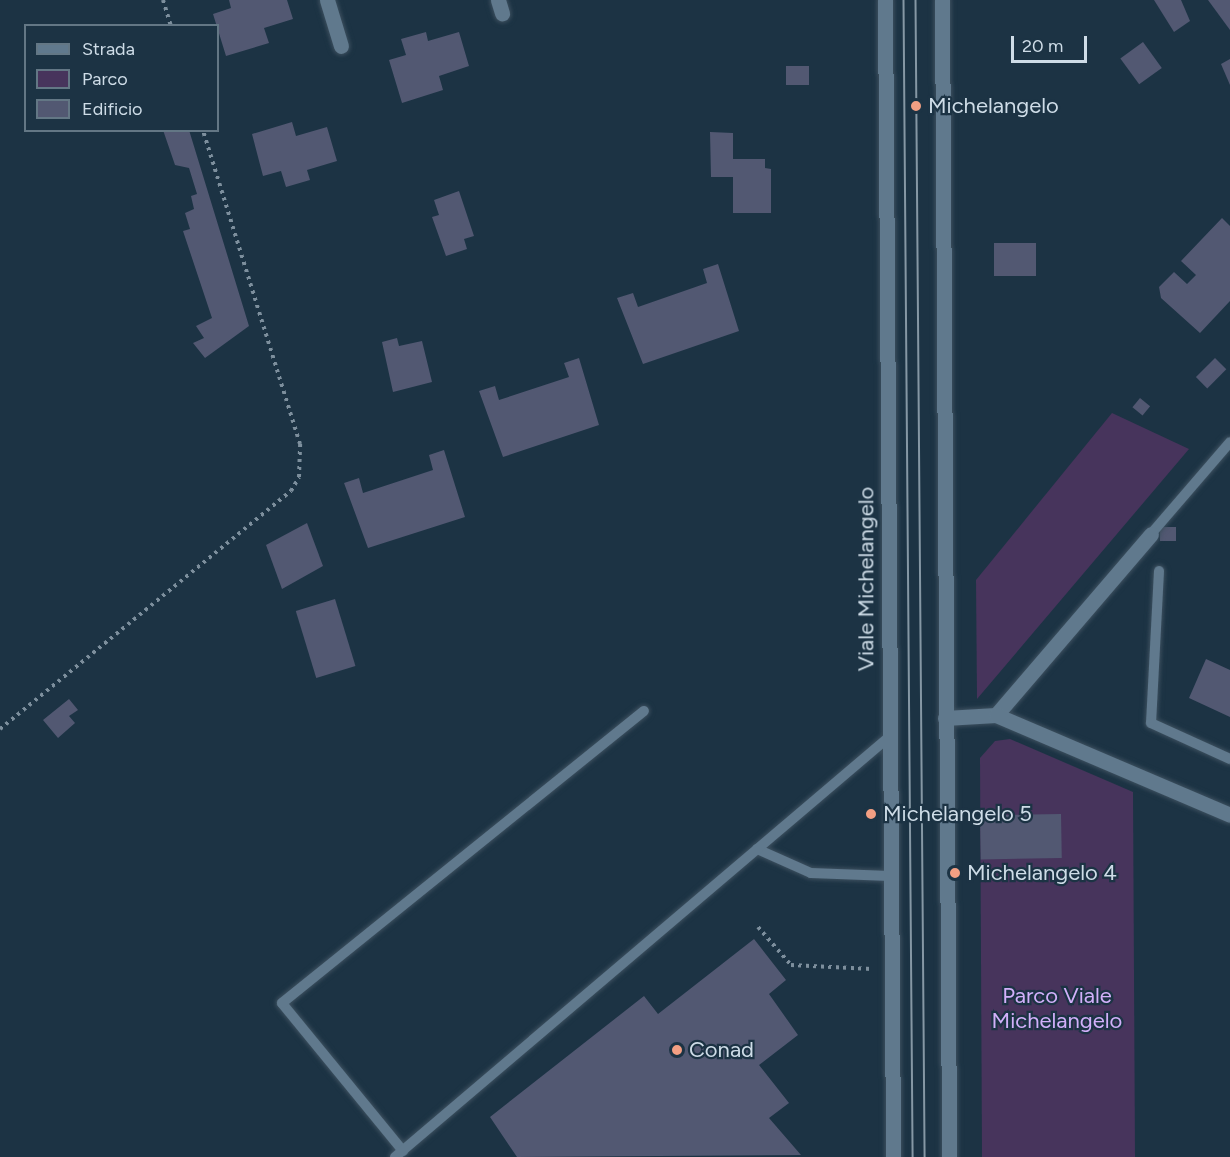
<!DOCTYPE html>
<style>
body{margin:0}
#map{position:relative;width:1230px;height:1157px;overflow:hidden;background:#1c3344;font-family:Figtree,sans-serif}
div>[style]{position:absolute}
.green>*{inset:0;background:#47345c}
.building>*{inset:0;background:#525872;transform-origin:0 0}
.path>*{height:4px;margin-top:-2px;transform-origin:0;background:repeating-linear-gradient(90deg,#7d8f9d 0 3px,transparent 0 7.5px)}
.roads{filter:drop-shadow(0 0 2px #3d505f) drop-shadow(0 0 2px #3d505f)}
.service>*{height:10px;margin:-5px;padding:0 5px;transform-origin:5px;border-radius:5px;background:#60798d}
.minor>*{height:15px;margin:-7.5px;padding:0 7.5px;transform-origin:7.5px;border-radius:7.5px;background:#60798d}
.tertiary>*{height:15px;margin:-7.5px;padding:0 7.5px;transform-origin:7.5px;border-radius:7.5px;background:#60798d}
.tram>*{height:1.5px;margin:-0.75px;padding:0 0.75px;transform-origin:0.75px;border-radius:0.75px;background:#8597a4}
.dots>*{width:16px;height:16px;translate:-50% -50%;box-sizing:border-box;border:3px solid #1c3344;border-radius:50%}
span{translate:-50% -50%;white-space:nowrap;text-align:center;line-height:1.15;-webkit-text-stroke:4.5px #1c3344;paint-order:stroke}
.poi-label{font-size:22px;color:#cedce7}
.left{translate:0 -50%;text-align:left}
.street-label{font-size:22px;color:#cedce7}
.park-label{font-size:22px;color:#d2b0fa}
.legend{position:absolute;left:24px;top:24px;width:195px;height:108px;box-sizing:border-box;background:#1c3344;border:2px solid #637785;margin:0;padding:8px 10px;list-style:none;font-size:18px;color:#cedce7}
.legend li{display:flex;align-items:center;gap:12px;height:30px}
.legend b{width:30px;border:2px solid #637785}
.scale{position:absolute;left:1011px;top:36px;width:76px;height:27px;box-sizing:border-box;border:3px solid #cedce7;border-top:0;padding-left:8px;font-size:18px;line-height:21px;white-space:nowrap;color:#cedce7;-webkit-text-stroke:4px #1c3344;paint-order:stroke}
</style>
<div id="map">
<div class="green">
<div style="clip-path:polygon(1112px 413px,1189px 449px,977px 699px,976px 580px)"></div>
<div style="clip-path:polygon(1010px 739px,1133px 792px,1135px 1157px,982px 1157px,980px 758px,995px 741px)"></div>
</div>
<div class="building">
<div style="clip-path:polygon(229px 0,287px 0,293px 19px,264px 28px,269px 43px,226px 56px,213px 14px,231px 8px)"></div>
<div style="clip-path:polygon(1154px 0,1181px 0,1190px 21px,1174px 32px)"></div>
<div style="clip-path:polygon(1208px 0,1230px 0,1230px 30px)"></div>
<div style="clip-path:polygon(426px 32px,428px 41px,459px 32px,469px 66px,439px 76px,443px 90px,402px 103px,389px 60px,406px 55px,401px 39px)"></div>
<div style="left:1143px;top:42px;width:32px;height:28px;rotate:54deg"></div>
<div style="clip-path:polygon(1230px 59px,1230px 85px,1221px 64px)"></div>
<div style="left:786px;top:66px;width:23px;height:19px"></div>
<div style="clip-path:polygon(292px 122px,296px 136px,327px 127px,337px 161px,307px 170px,310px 180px,286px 187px,281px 171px,263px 176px,252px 134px)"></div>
<div style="clip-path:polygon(163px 130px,189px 130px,249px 326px,205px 358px,193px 343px,204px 338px,196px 326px,212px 318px,183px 231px,190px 229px,185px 213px,194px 209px,191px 196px,197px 194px,189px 168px,175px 165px)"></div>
<div style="clip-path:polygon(710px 132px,733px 133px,733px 159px,765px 159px,765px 168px,771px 169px,771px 213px,733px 213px,733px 177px,711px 177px)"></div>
<div style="clip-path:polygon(459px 191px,474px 236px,464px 239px,467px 249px,446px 256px,432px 217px,439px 215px,434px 200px)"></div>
<div style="clip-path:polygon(1222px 218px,1230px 226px,1230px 301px,1200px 333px,1161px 298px,1159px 287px,1174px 272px,1187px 284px,1196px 275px,1181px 261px)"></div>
<div style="left:1036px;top:243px;width:33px;height:42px;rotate:90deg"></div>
<div style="clip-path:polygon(718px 264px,739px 331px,643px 364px,617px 298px,633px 293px,638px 307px,707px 283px,703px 269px)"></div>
<div style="clip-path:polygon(397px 338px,399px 346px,422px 341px,432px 382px,393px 392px,382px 342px)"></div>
<div style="clip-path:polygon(579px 358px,599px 425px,503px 457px,479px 391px,495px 386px,499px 400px,569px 377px,564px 363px)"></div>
<div style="left:1215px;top:358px;width:16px;height:27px;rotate:45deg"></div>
<div style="left:1140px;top:398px;width:13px;height:12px;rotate:39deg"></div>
<div style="clip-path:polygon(444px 450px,465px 517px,368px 548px,344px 483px,359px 478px,363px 493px,433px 470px,429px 455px)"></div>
<div style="clip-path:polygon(307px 523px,323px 566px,282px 589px,266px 545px)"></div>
<div style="left:1160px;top:527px;width:16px;height:14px"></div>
<div style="left:335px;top:599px;width:70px;height:41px;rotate:73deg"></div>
<div style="clip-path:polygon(1206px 659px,1230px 670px,1230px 717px,1189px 698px)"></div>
<div style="clip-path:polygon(69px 699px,78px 710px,69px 716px,75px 723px,58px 738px,43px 720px)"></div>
<div style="left:1061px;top:814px;width:44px;height:81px;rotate:89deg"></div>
<div style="clip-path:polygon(754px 939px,786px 980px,769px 994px,798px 1035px,759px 1065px,789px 1103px,769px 1118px,801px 1155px,517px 1157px,490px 1117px,644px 996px,658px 1014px)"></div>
</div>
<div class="path">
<div style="left:163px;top:0;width:27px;rotate:73deg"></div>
<div style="left:0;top:729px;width:376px;rotate:-39.3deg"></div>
<div style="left:291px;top:491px;width:16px;rotate:-60deg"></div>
<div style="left:299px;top:477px;width:33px;rotate:-88deg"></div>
<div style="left:300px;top:444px;width:329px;rotate:-107.2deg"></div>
<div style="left:758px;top:927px;width:50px;rotate:49deg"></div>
<div style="left:791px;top:965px;width:81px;rotate:2.8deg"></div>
</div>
<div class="roads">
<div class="service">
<div style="left:1151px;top:534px;width:121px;rotate:-49.3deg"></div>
<div style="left:1159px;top:571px;width:152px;rotate:93deg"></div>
<div style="left:1151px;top:723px;width:87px;rotate:24.5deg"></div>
<div style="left:757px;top:849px;width:59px;rotate:24deg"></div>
<div style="left:811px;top:873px;width:79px;rotate:2.2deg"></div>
<div style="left:403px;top:1151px;width:191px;rotate:-129.3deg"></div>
<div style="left:282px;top:1003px;width:465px;rotate:-38.9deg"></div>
<div style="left:395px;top:1157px;width:648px;rotate:-40.37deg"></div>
</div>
<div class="minor">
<div style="left:327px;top:0;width:48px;rotate:73.1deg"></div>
<div style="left:498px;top:0;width:14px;rotate:73deg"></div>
<div style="left:996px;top:715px;width:238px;rotate:-49.4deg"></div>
<div style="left:945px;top:718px;width:51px;rotate:-3.4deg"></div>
<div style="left:996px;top:715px;width:254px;rotate:23.1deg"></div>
</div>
<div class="tertiary">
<div style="left:885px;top:0;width:1157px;rotate:89.6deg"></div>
<div style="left:942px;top:0;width:1157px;rotate:89.65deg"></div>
</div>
</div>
<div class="tram">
<div style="left:904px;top:0;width:1157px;rotate:89.55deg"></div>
<div style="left:916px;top:0;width:1157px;rotate:89.55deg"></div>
</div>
<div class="dots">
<div style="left:916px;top:106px;background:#f39f83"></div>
<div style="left:871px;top:814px;background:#f39f83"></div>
<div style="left:955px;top:873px;background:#f39f83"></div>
<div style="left:677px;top:1050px;background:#f39f83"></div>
</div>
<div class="poi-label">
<span class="left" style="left:928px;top:106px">Michelangelo</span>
<span class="left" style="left:883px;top:814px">Michelangelo 5</span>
<span class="left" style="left:967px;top:873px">Michelangelo 4</span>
<span class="left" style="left:689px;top:1050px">Conad</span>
</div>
<div class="street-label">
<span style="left:866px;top:579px;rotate:-90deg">Viale Michelangelo</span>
</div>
<div class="park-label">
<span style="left:1057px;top:1008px">Parco Viale<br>Michelangelo</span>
</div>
<ul class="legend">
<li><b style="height:8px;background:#60798d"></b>Strada</li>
<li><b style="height:16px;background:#47345c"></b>Parco</li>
<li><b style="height:16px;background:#525872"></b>Edificio</li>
</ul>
<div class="scale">20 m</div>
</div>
